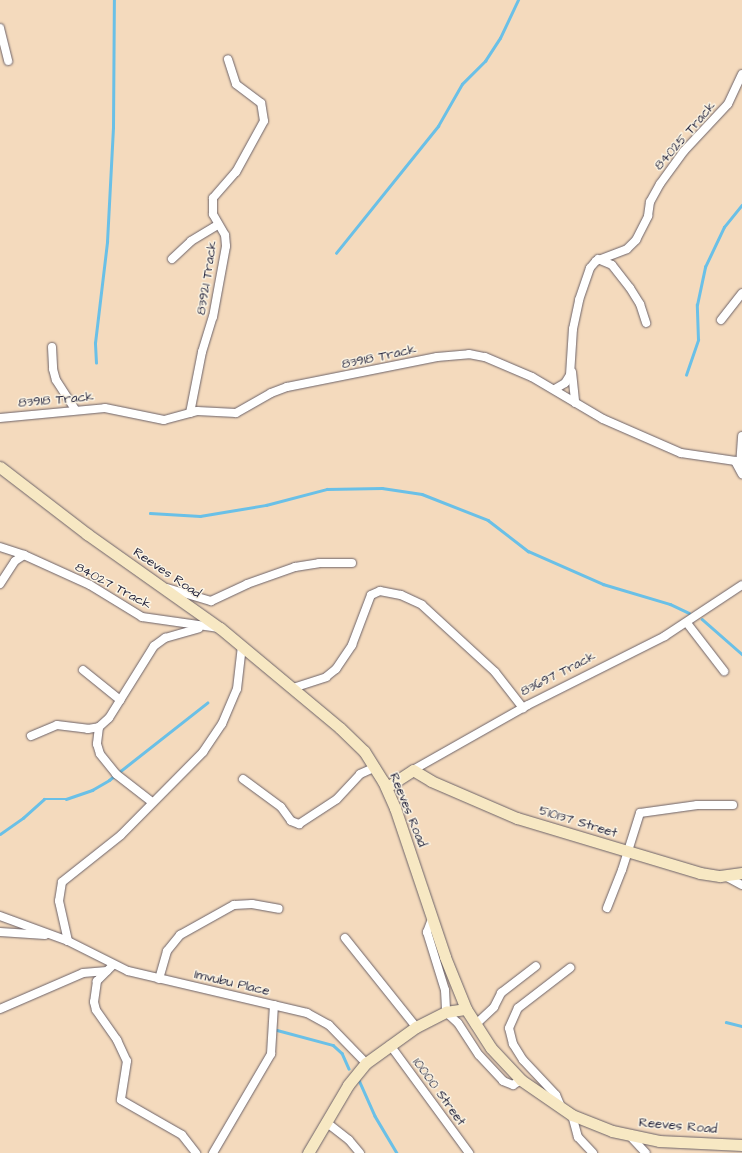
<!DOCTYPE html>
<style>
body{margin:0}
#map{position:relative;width:742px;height:1153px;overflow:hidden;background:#f4dabd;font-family:"Architects Daughter",sans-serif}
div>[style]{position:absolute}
.stream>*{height:2.5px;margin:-1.25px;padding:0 1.25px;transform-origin:1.25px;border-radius:1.25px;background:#6ac0e7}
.roads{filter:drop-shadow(0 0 1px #6c6268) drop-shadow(0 0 1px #6c6268)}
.street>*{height:8px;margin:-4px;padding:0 4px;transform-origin:4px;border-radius:4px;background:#fff}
.secondary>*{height:11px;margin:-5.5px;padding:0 5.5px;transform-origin:5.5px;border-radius:5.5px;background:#f7e8c3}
span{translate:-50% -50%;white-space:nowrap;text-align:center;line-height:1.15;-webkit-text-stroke:3px #fcf5e5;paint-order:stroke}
.street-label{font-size:13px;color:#22223b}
</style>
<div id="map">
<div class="stream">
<div style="left:336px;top:253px;width:163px;rotate:-51.2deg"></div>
<div style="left:438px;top:126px;width:48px;rotate:-60.3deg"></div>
<div style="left:462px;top:84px;width:33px;rotate:-45deg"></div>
<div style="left:485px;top:61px;width:27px;rotate:-57deg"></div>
<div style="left:500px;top:38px;width:42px;rotate:-64.7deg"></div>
<div style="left:96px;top:363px;width:20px;rotate:-93deg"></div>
<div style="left:95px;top:343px;width:102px;rotate:-83.2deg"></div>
<div style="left:107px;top:242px;width:114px;rotate:-87deg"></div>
<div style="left:113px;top:128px;width:128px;rotate:-89.6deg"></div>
<div style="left:686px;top:375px;width:37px;rotate:-71deg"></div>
<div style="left:698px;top:340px;width:35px;rotate:-92deg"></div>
<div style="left:697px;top:305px;width:39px;rotate:-78deg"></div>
<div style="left:705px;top:267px;width:44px;rotate:-64.6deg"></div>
<div style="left:724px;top:227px;width:28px;rotate:-51deg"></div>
<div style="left:150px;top:513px;width:50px;rotate:3.4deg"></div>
<div style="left:200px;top:516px;width:67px;rotate:-9.5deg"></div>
<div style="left:266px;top:505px;width:63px;rotate:-14.7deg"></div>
<div style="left:327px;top:489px;width:55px;rotate:-1deg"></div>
<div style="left:382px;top:488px;width:40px;rotate:8.5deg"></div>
<div style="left:422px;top:494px;width:71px;rotate:21.5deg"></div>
<div style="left:488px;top:520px;width:51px;rotate:37.8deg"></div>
<div style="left:528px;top:551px;width:82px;rotate:23.7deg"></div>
<div style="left:603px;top:584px;width:70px;rotate:16.6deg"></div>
<div style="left:670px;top:604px;width:21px;rotate:25deg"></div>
<div style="left:702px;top:619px;width:53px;rotate:41.2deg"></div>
<div style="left:0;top:834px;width:28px;rotate:-35deg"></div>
<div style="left:23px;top:818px;width:28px;rotate:-42deg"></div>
<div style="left:44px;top:799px;width:22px"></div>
<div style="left:66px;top:799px;width:28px;rotate:-19deg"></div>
<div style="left:92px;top:790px;width:20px;rotate:-30deg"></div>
<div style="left:109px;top:780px;width:125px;rotate:-38.2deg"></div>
<div style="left:726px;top:1022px;width:16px;rotate:14deg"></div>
<div style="left:277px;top:1030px;width:58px;rotate:15deg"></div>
<div style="left:333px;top:1045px;width:12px;rotate:42deg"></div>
<div style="left:342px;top:1053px;width:17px;rotate:66deg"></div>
<div style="left:359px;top:1080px;width:39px;rotate:66deg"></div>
<div style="left:375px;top:1116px;width:43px;rotate:59.3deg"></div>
</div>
<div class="roads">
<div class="street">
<div style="left:0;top:28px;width:34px;rotate:76deg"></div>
<div style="left:172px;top:259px;width:26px;rotate:-43deg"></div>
<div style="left:191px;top:241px;width:31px;rotate:-31deg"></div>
<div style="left:598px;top:259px;width:15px;rotate:23deg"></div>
<div style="left:612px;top:265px;width:29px;rotate:52deg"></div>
<div style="left:630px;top:288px;width:19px;rotate:58deg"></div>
<div style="left:640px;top:304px;width:20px;rotate:72deg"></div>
<div style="left:721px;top:320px;width:34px;rotate:-52deg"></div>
<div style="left:52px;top:347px;width:22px;rotate:87deg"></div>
<div style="left:53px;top:369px;width:11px;rotate:75deg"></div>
<div style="left:56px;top:380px;width:35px;rotate:57deg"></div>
<div style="left:572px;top:372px;width:31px;rotate:84deg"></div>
<div style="left:555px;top:389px;width:12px;rotate:-31deg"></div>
<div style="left:565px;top:383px;width:9px;rotate:-58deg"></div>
<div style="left:570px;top:375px;width:46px;rotate:-86.3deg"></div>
<div style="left:573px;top:329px;width:30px;rotate:-78deg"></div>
<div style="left:579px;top:300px;width:34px;rotate:-71deg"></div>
<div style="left:590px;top:268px;width:9px;rotate:-49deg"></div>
<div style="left:596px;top:261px;width:33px;rotate:-21deg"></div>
<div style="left:627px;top:249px;width:13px;rotate:-45deg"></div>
<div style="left:636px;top:240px;width:27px;rotate:-63deg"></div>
<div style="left:648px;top:216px;width:14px;rotate:-82deg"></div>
<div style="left:650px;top:202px;width:21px;rotate:-61deg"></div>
<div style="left:660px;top:184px;width:41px;rotate:-54deg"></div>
<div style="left:684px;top:151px;width:64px;rotate:-46.9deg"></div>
<div style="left:728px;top:104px;width:33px;rotate:-65deg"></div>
<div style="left:190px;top:413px;width:62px;rotate:-78.9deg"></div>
<div style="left:202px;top:352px;width:37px;rotate:-73deg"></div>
<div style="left:213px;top:317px;width:72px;rotate:-79.6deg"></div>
<div style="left:226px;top:246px;width:11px;rotate:-95deg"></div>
<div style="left:225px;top:235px;width:24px;rotate:-120deg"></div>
<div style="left:213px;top:214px;width:16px;rotate:-90deg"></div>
<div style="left:213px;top:198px;width:35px;rotate:-49deg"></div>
<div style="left:236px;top:172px;width:58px;rotate:-61.2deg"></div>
<div style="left:264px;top:121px;width:18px;rotate:-99deg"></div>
<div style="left:261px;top:103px;width:31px;rotate:-143deg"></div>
<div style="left:236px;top:84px;width:26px;rotate:-108deg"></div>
<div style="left:0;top:418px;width:105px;rotate:-5.4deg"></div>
<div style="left:105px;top:408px;width:60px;rotate:11.5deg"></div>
<div style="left:164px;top:420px;width:34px;rotate:-15deg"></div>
<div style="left:197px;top:411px;width:39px;rotate:3deg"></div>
<div style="left:236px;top:413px;width:40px;rotate:-29.7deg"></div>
<div style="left:271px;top:393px;width:17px;rotate:-21deg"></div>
<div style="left:287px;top:387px;width:153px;rotate:-11.3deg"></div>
<div style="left:437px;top:357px;width:32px;rotate:-5deg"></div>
<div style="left:469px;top:354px;width:16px;rotate:11deg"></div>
<div style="left:485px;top:357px;width:51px;rotate:23.1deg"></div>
<div style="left:532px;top:377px;width:82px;rotate:30.6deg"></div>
<div style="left:603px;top:419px;width:85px;rotate:23.6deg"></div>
<div style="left:681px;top:453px;width:55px;rotate:8.4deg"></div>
<div style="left:735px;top:461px;width:15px;rotate:62deg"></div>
<div style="left:740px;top:466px;width:30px;rotate:-86deg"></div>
<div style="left:0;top:547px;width:25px;rotate:18deg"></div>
<div style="left:24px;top:555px;width:72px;rotate:24.4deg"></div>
<div style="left:90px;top:585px;width:61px;rotate:31.6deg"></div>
<div style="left:142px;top:617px;width:78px;rotate:8.1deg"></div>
<div style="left:0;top:584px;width:27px;rotate:-57deg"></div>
<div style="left:15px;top:561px;width:11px;rotate:-34deg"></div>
<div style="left:167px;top:588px;width:46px;rotate:16.5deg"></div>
<div style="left:211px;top:601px;width:40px;rotate:-25deg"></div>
<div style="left:247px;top:584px;width:51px;rotate:-19.5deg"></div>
<div style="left:295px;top:567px;width:24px;rotate:-9deg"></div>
<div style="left:319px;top:563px;width:33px"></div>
<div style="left:687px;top:623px;width:61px;rotate:52.4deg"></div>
<div style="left:83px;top:670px;width:48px;rotate:39deg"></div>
<div style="left:293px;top:688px;width:35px;rotate:-18deg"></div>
<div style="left:326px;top:677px;width:13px;rotate:-39deg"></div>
<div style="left:336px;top:669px;width:29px;rotate:-56deg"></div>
<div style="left:352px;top:645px;width:53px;rotate:-69.2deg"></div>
<div style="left:371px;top:595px;width:10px;rotate:-24deg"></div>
<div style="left:380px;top:591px;width:21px;rotate:11deg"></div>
<div style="left:401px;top:595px;width:23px;rotate:25deg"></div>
<div style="left:422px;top:605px;width:99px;rotate:42.5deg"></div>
<div style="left:495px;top:672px;width:46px;rotate:52.1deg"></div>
<div style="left:99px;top:727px;width:17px;rotate:97deg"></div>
<div style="left:97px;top:744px;width:10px;rotate:73deg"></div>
<div style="left:100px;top:754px;width:26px;rotate:51deg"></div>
<div style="left:116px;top:774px;width:46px;rotate:37.9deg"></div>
<div style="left:31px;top:736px;width:28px;rotate:-23deg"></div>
<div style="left:57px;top:725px;width:31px;rotate:7deg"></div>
<div style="left:88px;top:729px;width:11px;rotate:-10deg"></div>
<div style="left:99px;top:727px;width:13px;rotate:-42deg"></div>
<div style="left:109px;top:718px;width:85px;rotate:-58deg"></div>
<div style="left:154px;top:646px;width:14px;rotate:-36deg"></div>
<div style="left:165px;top:638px;width:35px;rotate:-16deg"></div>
<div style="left:413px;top:770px;width:132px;rotate:-29.5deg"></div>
<div style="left:528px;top:705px;width:153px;rotate:-26.7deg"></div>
<div style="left:665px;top:636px;width:92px;rotate:-33.5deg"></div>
<div style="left:243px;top:779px;width:47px;rotate:36.4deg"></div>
<div style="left:281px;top:807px;width:17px;rotate:54deg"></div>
<div style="left:291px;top:821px;width:9px;rotate:21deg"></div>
<div style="left:299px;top:824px;width:45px;rotate:-33.3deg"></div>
<div style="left:337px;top:799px;width:34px;rotate:-47deg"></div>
<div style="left:360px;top:774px;width:17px;rotate:-24deg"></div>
<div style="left:725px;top:876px;width:19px;rotate:28deg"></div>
<div style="left:607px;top:908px;width:41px;rotate:-68.5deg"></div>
<div style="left:622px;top:870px;width:60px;rotate:-72.5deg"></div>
<div style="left:640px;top:813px;width:58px;rotate:-8deg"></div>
<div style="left:697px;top:805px;width:36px"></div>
<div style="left:0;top:916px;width:72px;rotate:20.2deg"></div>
<div style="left:68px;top:941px;width:67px;rotate:26.6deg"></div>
<div style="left:128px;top:971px;width:184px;rotate:13.2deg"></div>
<div style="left:307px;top:1013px;width:25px;rotate:29deg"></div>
<div style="left:329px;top:1025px;width:53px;rotate:45.8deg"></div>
<div style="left:432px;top:919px;width:14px;rotate:111deg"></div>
<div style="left:427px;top:932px;width:61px;rotate:72.8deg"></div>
<div style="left:445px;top:990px;width:22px;rotate:87deg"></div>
<div style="left:446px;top:1012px;width:16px;rotate:43deg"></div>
<div style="left:458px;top:1023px;width:38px;rotate:57deg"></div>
<div style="left:479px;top:1055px;width:35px;rotate:47deg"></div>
<div style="left:503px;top:1081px;width:11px;rotate:22deg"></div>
<div style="left:513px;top:1085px;width:9px;rotate:-32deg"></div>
<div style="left:0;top:932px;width:45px;rotate:3.8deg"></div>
<div style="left:345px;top:938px;width:114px;rotate:51.4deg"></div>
<div style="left:68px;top:941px;width:41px;rotate:-102.7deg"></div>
<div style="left:59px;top:901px;width:19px;rotate:-81deg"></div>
<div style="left:62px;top:882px;width:75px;rotate:-38.5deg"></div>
<div style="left:121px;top:835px;width:117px;rotate:-45.3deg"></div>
<div style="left:203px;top:752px;width:34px;rotate:-56deg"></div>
<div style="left:222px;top:724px;width:38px;rotate:-67deg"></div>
<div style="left:237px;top:689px;width:43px;rotate:-83.4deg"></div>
<div style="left:113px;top:965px;width:23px;rotate:135deg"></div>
<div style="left:97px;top:981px;width:21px;rotate:98deg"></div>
<div style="left:94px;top:1002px;width:8px;rotate:76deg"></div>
<div style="left:96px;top:1010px;width:37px;rotate:55deg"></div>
<div style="left:117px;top:1040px;width:23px;rotate:65deg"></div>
<div style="left:127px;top:1061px;width:39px;rotate:99deg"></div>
<div style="left:121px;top:1100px;width:70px;rotate:29.8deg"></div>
<div style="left:182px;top:1135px;width:23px;rotate:52deg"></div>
<div style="left:159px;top:979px;width:29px;rotate:-74deg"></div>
<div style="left:167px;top:951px;width:21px;rotate:-51deg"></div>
<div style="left:180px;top:935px;width:62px;rotate:-29.1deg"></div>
<div style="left:234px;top:905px;width:18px;rotate:-3deg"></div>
<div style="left:252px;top:904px;width:27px;rotate:10deg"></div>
<div style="left:0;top:1009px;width:90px;rotate:-23.4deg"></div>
<div style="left:83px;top:973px;width:24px;rotate:-5deg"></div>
<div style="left:475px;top:1025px;width:26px;rotate:-43deg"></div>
<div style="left:494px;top:1007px;width:16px;rotate:-63deg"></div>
<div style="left:501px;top:993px;width:44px;rotate:-37.6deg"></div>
<div style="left:390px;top:1045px;width:134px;rotate:53.8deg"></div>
<div style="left:562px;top:1109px;width:15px;rotate:-113deg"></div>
<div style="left:556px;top:1095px;width:48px;rotate:-133.3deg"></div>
<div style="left:523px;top:1060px;width:19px;rotate:-122deg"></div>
<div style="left:513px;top:1044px;width:16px;rotate:-104deg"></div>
<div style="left:509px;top:1028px;width:22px;rotate:-66deg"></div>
<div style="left:518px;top:1008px;width:66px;rotate:-37.6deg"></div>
<div style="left:572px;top:1115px;width:23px;rotate:75deg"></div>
<div style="left:578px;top:1137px;width:22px;rotate:47deg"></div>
<div style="left:326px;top:1122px;width:29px;rotate:38deg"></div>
<div style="left:349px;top:1140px;width:17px;rotate:50deg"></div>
<div style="left:630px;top:1136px;width:23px;rotate:47deg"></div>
<div style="left:213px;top:1153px;width:115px;rotate:-59.6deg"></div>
<div style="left:271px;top:1054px;width:49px;rotate:-86.5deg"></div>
</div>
<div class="secondary">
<div style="left:0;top:467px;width:110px;rotate:37.6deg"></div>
<div style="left:87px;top:534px;width:163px;rotate:35.3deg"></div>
<div style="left:220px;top:628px;width:156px;rotate:39.8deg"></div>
<div style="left:340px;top:728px;width:33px;rotate:44deg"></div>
<div style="left:364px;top:751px;width:36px;rotate:58deg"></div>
<div style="left:383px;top:781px;width:30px;rotate:66deg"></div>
<div style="left:395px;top:808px;width:157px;rotate:71.4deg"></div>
<div style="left:445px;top:957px;width:56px;rotate:68deg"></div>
<div style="left:466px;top:1009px;width:46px;rotate:57.3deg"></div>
<div style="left:491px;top:1048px;width:44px;rotate:46.8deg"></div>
<div style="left:521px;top:1080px;width:62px;rotate:34.5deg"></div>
<div style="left:572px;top:1115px;width:43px;rotate:21.8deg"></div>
<div style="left:612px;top:1131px;width:48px;rotate:12deg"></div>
<div style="left:659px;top:1141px;width:83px;rotate:2.8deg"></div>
<div style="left:387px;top:787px;width:31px;rotate:-33deg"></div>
<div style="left:413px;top:770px;width:21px;rotate:31deg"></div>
<div style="left:431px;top:781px;width:94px;rotate:23.3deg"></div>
<div style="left:517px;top:818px;width:191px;rotate:16.7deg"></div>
<div style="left:700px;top:873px;width:20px;rotate:9deg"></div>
<div style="left:720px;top:876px;width:22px;rotate:-8deg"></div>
<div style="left:308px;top:1153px;width:79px;rotate:-59.5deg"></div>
<div style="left:348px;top:1085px;width:28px;rotate:-51deg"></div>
<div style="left:366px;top:1063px;width:62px;rotate:-35.8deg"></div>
<div style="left:416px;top:1027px;width:34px;rotate:-27deg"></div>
<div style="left:446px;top:1012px;width:20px;rotate:-9deg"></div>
</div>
</div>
<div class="street-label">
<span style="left:685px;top:136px;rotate:-49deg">84025 Track</span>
<span style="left:207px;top:278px;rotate:-81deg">83921 Track</span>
<span style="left:379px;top:357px;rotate:-12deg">83918 Track</span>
<span style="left:56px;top:400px;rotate:-5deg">83918 Track</span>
<span style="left:167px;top:573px;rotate:34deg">Reeves Road</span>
<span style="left:113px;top:586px;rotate:28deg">84027 Track</span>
<span style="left:558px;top:674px;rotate:-27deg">83697 Track</span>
<span style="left:408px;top:810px;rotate:68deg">Reeves Road</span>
<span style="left:578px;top:822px;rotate:17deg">510137 Street</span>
<span style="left:232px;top:983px;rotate:13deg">Imvubu Place</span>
<span style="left:439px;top:1092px;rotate:54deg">10000 Street</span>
<span style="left:678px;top:1126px;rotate:5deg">Reeves Road</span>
</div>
</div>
